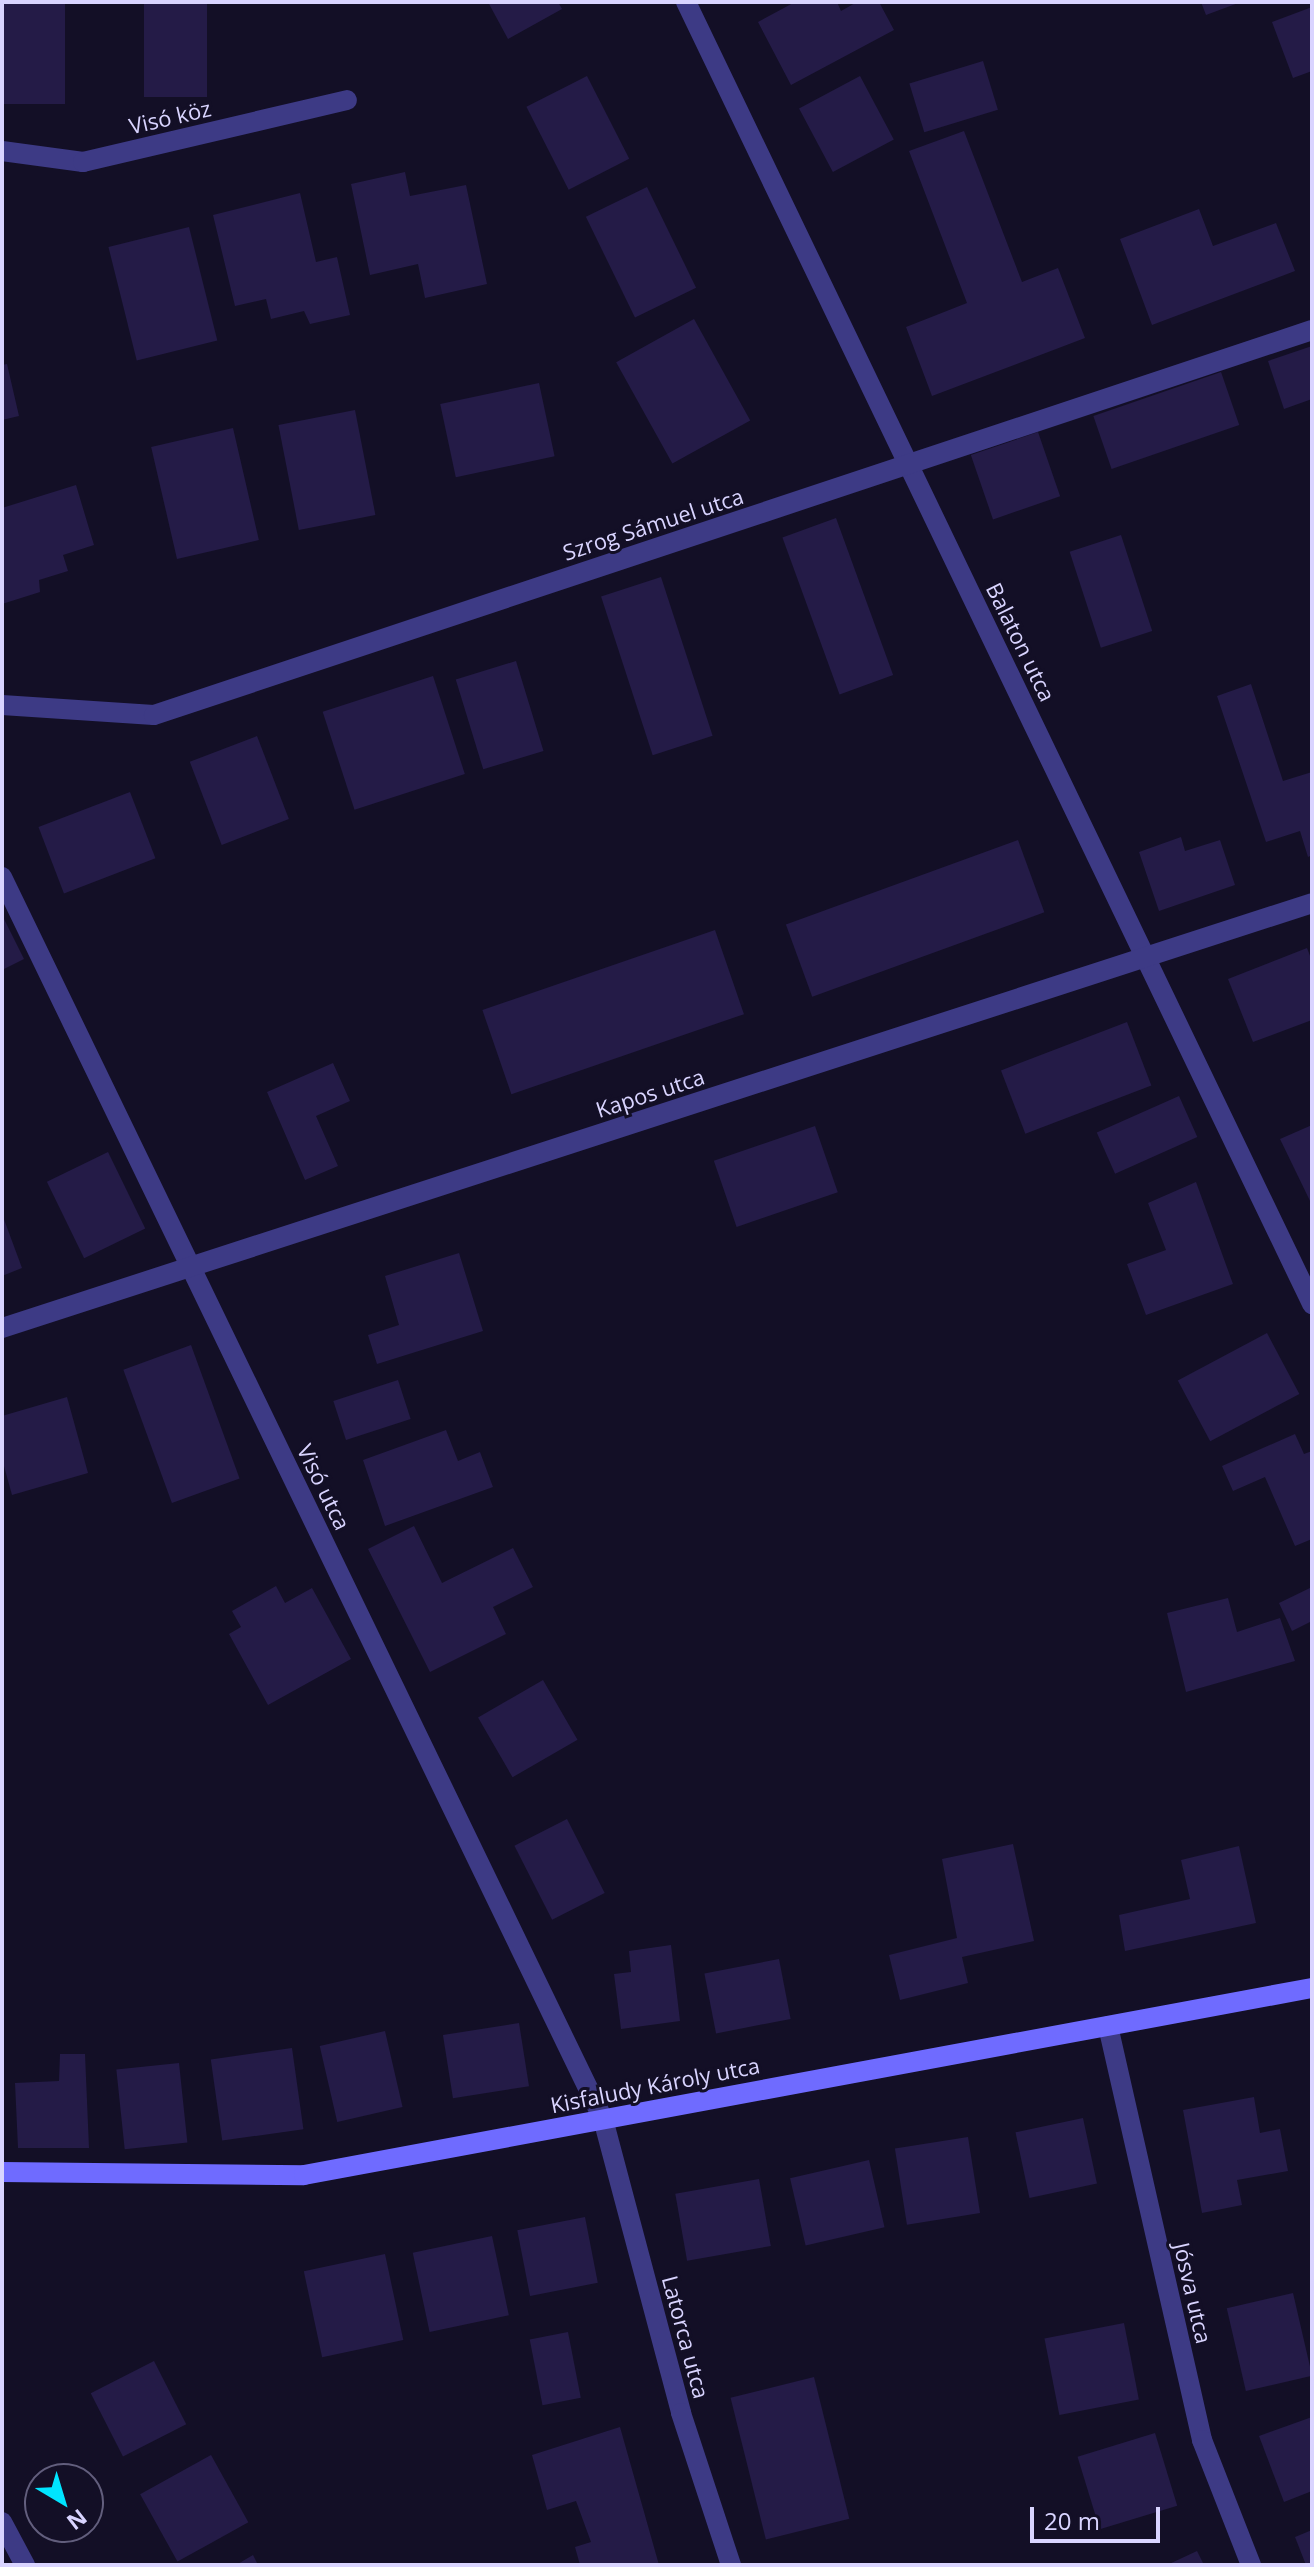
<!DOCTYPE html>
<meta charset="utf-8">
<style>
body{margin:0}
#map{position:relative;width:1314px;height:2567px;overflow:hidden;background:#130f26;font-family:"Open Sans",sans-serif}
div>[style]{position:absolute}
.building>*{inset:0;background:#241b47;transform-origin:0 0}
.minor>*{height:20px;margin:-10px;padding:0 10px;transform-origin:10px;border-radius:10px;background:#3d3a85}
.secondary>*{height:20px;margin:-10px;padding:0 10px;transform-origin:10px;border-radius:10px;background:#6f6bff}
span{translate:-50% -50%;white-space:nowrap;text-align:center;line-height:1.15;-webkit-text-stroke:6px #130f26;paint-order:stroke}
.street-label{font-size:22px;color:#d9d4ff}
.frame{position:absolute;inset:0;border:4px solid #d9d4ff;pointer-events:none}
.north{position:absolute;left:24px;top:2463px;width:80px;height:80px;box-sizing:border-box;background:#130f26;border:2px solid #625e7d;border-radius:50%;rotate:142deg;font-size:22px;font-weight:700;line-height:32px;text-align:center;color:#d9d4ff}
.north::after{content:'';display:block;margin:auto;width:28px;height:36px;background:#00e5ff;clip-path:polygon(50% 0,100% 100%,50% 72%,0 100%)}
.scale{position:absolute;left:1030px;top:2507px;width:130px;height:36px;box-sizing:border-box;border:4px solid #d9d4ff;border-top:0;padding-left:10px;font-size:24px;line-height:28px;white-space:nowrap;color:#d9d4ff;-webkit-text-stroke:6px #130f26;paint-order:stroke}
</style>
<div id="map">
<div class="building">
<div style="left:2px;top:2px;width:63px;height:102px"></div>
<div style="left:144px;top:2px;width:63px;height:95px"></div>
<div style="clip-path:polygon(488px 2px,558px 2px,562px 9px,508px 39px)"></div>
<div style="clip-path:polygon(795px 2px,837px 2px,841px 11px,857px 2px,879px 2px,894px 30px,791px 85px,758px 22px)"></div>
<div style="clip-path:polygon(1201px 2px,1241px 2px,1206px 15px)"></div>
<div style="clip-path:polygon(1312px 7px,1312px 71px,1293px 78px,1272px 22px)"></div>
<div style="left:983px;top:61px;width:51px;height:77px;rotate:73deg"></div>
<div style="left:587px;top:76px;width:93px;height:68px;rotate:63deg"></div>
<div style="left:860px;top:76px;width:72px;height:69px;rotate:62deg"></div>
<div style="clip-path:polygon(964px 131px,1022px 282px,1058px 268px,1085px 338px,932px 396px,906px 327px,967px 303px,909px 151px)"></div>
<div style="clip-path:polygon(405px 172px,410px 196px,466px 185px,487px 284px,425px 298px,418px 264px,370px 275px,351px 184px)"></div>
<div style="left:647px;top:187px;width:112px;height:68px;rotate:64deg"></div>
<div style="clip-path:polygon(300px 193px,316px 262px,337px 257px,350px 315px,310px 324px,304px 311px,271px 319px,266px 299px,235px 306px,213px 215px)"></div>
<div style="clip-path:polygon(1199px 209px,1213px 246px,1276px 223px,1295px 271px,1152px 325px,1120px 239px)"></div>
<div style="left:189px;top:227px;width:117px;height:83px;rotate:76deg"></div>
<div style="left:694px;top:319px;width:116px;height:89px;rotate:61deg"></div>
<div style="clip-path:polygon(1312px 346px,1312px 399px,1284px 409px,1268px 361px)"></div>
<div style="clip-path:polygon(7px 364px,19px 416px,2px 420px,2px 365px)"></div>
<div style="left:1221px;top:372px;width:56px;height:135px;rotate:71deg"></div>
<div style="left:539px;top:383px;width:75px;height:101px;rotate:78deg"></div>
<div style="left:355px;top:410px;width:107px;height:78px;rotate:79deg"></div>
<div style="left:233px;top:428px;width:115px;height:84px;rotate:77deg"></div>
<div style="left:1038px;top:432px;width:68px;height:71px;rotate:71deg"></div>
<div style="clip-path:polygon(76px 485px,94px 545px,63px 555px,68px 571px,39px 580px,40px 592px,2px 604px,2px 508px)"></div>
<div style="left:836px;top:518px;width:167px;height:57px;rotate:70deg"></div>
<div style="left:1121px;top:535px;width:101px;height:54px;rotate:72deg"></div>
<div style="left:661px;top:577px;width:167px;height:63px;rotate:72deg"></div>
<div style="left:516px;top:661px;width:94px;height:63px;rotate:73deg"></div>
<div style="left:433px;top:676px;width:103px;height:116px;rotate:72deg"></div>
<div style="clip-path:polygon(1251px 684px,1283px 781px,1312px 772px,1312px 855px,1308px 857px,1300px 831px,1266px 842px,1217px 696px)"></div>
<div style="left:257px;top:736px;width:89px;height:72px;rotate:69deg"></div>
<div style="left:130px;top:792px;width:71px;height:98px;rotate:69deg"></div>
<div style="clip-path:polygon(1181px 837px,1185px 851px,1220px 840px,1235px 885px,1159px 911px,1139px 852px)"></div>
<div style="left:1018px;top:840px;width:77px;height:247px;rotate:70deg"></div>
<div style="clip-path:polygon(2px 915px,24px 959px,2px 970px)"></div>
<div style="left:715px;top:930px;width:89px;height:246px;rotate:71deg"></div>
<div style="clip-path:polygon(1307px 948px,1312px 961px,1312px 1020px,1253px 1042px,1228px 979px)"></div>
<div style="left:1127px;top:1022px;width:68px;height:135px;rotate:69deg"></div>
<div style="clip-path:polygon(333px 1063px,350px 1101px,316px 1116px,338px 1166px,305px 1180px,267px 1092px)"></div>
<div style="left:1179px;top:1096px;width:45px;height:90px;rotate:66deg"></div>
<div style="clip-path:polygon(1312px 1125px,1312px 1205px,1280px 1139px)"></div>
<div style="left:815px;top:1126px;width:70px;height:107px;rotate:71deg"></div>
<div style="left:108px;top:1152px;width:85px;height:68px;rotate:64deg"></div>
<div style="clip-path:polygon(1196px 1182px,1233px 1284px,1146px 1315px,1127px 1264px,1166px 1250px,1148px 1203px)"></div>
<div style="clip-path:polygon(2px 1214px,22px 1268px,2px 1276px)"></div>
<div style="clip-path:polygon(459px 1253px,483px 1331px,377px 1364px,368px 1335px,399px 1325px,385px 1276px)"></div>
<div style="left:1267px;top:1333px;width:69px;height:101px;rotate:62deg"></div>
<div style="left:191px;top:1345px;width:142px;height:72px;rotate:70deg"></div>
<div style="left:398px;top:1380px;width:41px;height:68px;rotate:72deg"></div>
<div style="clip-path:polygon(67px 1397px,88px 1473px,12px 1495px,2px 1459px,2px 1416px)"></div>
<div style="clip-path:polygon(446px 1430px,458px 1461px,480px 1452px,493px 1487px,385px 1526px,363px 1460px)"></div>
<div style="clip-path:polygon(1295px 1434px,1304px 1454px,1312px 1451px,1312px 1539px,1295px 1546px,1265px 1477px,1233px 1491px,1222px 1466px)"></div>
<div style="clip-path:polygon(414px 1526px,442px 1583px,513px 1548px,533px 1587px,493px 1607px,506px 1634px,430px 1672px,368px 1549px)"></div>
<div style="clip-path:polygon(276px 1586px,285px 1603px,312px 1588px,351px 1659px,268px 1705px,229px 1634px,241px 1627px,232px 1611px)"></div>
<div style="clip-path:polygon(1312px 1587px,1312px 1621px,1292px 1631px,1279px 1603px)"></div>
<div style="clip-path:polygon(1228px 1598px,1237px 1632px,1280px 1618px,1295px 1661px,1186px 1692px,1167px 1613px)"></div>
<div style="left:543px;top:1680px;width:69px;height:75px;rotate:60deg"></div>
<div style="left:567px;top:1819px;width:83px;height:59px;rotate:63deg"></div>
<div style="clip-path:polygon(1013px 1844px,1034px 1941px,962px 1957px,968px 1983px,900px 2000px,889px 1955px,957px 1938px,942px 1859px)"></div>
<div style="clip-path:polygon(1239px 1846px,1256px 1923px,1125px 1951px,1119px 1915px,1190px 1899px,1181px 1860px)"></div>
<div style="clip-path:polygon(671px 1945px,680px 2021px,621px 2029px,614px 1974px,631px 1972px,629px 1951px)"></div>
<div style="left:779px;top:1959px;width:61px;height:76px;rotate:79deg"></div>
<div style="left:519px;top:2023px;width:64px;height:77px;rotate:81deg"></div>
<div style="left:385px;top:2031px;width:78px;height:67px;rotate:77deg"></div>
<div style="left:292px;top:2048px;width:82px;height:82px;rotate:82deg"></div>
<div style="clip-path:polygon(60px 2054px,85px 2054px,89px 2148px,18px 2148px,15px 2083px,59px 2081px)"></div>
<div style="left:179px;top:2063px;width:80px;height:63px;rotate:84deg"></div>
<div style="clip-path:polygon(1254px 2097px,1260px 2133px,1280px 2129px,1288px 2171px,1237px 2180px,1242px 2205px,1202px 2213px,1183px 2110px)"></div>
<div style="left:1083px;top:2118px;width:67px;height:69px;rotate:78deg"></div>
<div style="left:968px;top:2137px;width:77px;height:74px;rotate:81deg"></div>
<div style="left:869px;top:2160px;width:69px;height:81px;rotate:77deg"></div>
<div style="left:759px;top:2179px;width:68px;height:85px;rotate:80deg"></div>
<div style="left:585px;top:2217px;width:67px;height:69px;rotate:79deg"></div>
<div style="left:492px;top:2236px;width:81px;height:81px;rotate:78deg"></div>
<div style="left:385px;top:2254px;width:88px;height:83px;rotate:78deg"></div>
<div style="left:1293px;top:2293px;width:85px;height:68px;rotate:77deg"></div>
<div style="left:1124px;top:2323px;width:78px;height:81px;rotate:79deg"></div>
<div style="left:568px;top:2332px;width:67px;height:39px;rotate:79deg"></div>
<div style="left:154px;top:2361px;width:71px;height:71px;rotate:63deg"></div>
<div style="left:814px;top:2377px;width:146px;height:86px;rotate:76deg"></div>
<div style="clip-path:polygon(1312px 2417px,1312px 2491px,1284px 2502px,1259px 2436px)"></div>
<div style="clip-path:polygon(620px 2427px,659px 2565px,580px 2565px,575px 2547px,591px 2542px,576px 2501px,547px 2510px,532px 2455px)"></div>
<div style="left:1155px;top:2433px;width:76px;height:81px;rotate:73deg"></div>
<div style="left:211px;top:2455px;width:77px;height:81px;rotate:61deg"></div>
<div style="clip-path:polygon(1312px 2530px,1312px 2565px,1306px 2565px,1295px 2537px)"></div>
<div style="clip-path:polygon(1197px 2551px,1204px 2565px,1167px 2565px)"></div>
<div style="clip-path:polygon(253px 2555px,258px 2565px,236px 2565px)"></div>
</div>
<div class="minor">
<div style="left:686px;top:2px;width:1445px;rotate:64.32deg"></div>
<div style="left:2px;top:151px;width:82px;rotate:7.7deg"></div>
<div style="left:83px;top:162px;width:271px;rotate:-13.2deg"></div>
<div style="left:2px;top:705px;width:152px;rotate:3.8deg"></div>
<div style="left:154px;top:715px;width:1220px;rotate:-18.39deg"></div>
<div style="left:2px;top:877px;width:1380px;rotate:64.18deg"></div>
<div style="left:603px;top:2119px;width:304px;rotate:75.1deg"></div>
<div style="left:681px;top:2413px;width:160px;rotate:71.8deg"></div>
<div style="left:2px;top:1328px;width:1377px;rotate:-17.97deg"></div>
<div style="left:1108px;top:2026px;width:425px;rotate:77.2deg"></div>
<div style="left:1202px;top:2440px;width:134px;rotate:68.6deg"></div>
<div style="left:2px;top:2522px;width:49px;rotate:61.9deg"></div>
</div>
<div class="secondary">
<div style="left:2px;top:2172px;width:302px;rotate:0.6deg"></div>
<div style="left:304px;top:2175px;width:1025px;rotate:-10.51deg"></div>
</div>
<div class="street-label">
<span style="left:170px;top:117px;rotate:-13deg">Visó köz</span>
<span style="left:653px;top:524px;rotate:-18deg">Szrog Sámuel utca</span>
<span style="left:1021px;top:642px;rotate:64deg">Balaton utca</span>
<span style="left:650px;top:1093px;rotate:-18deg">Kapos utca</span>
<span style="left:324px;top:1487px;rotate:64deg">Visó utca</span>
<span style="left:655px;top:2085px;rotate:-11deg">Kisfaludy Károly utca</span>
<span style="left:1193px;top:2293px;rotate:77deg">Jósva utca</span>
<span style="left:686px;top:2337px;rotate:75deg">Latorca utca</span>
</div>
<div class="frame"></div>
<div class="north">N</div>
<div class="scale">20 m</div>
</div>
